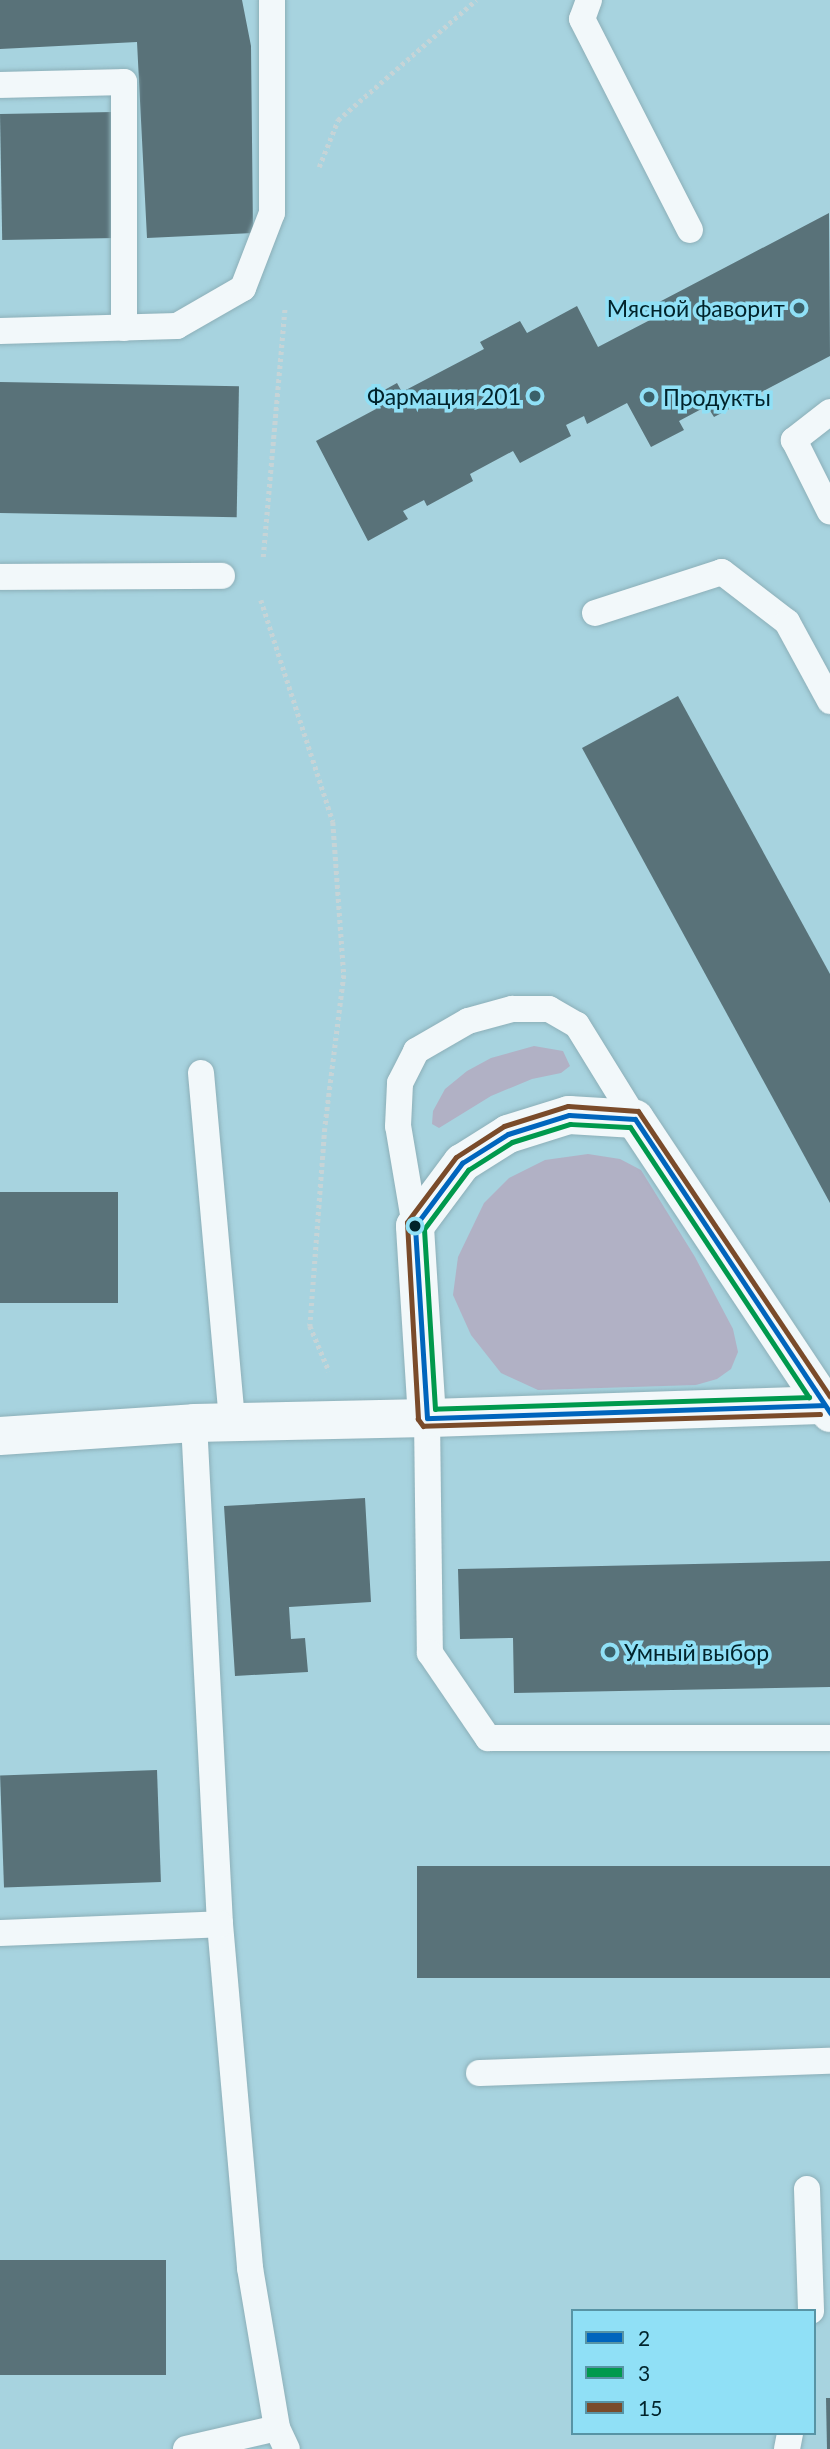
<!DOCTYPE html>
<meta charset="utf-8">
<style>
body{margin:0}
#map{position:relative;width:830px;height:2449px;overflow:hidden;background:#a7d3df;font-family:Lato,sans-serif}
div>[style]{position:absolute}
.green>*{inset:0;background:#b1b1c5}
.building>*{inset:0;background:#597279;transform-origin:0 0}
.path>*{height:4.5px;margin-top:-2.25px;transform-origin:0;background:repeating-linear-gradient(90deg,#c6d4d7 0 3.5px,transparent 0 7px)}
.roads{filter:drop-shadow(0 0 2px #8cafb8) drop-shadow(0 0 2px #8cafb8)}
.service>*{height:26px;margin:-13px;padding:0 13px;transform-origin:13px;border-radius:13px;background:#f2f8fa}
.minor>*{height:38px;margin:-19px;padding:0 19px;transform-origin:19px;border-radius:19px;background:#f2f8fa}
.tertiary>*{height:38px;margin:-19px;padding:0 19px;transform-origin:19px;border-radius:19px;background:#f2f8fa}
.bus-1>*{height:5px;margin:-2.5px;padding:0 2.5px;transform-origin:2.5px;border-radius:2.5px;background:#0065bd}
.bus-2>*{height:5px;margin:-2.5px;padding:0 2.5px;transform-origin:2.5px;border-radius:2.5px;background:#00994d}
.bus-3>*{height:5px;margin:-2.5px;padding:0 2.5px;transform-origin:2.5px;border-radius:2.5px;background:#7a4b2a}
.dots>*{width:19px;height:19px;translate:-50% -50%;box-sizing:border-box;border:4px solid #90e0f6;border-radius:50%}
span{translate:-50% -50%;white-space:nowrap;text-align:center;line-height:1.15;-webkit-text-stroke:7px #90e0f6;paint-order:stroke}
.poi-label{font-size:23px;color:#01232b}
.right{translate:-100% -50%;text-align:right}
.left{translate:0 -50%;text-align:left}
.legend{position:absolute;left:571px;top:2309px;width:245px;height:126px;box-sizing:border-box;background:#90e0f6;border:2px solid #5794a5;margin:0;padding:9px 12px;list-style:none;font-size:21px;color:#01232b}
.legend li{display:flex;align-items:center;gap:14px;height:35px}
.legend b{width:35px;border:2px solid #5794a5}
</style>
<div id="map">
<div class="green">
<div style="clip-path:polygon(534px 1046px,563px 1051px,570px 1066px,561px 1073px,532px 1079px,491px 1096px,439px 1128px,432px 1124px,433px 1111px,445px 1089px,467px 1071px,491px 1058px)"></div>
<div style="clip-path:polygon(588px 1154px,620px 1159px,641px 1170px,695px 1257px,733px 1329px,738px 1352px,731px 1369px,717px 1379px,696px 1385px,538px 1390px,501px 1373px,471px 1335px,453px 1295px,458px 1257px,484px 1203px,509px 1178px,545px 1160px)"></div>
</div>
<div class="building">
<div style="clip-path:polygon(0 0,242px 0,251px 46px,253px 233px,147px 238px,137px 42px,0 49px)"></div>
<div style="left:114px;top:112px;width:126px;height:114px;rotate:89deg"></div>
<div style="clip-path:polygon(829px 213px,830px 356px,714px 417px,707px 406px,679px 421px,684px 430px,651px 447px,627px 403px,587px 424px,584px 416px,566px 425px,571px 436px,520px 463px,513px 451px,470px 474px,473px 481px,427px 506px,424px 500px,403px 511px,408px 519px,368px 541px,316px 441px,376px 409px,370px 398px,397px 383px,402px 392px,484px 349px,480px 342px,520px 321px,527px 333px,577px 306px,598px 347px,650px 320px,644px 310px)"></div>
<div style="left:0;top:382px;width:239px;height:131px;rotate:1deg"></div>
<div style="clip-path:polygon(678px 696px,830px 974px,830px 1203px,582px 748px)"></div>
<div style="left:0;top:1192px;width:118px;height:111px"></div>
<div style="clip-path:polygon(365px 1498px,371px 1602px,289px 1607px,291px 1639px,305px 1638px,308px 1672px,235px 1676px,224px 1506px)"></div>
<div style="clip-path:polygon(830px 1561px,830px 1687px,514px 1693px,513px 1638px,460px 1639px,458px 1569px)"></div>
<div style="left:157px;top:1770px;width:112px;height:157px;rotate:88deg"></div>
<div style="left:830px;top:1866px;width:112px;height:413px;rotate:90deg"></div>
<div style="left:166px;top:2260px;width:115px;height:166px;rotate:90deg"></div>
<div style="clip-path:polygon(826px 2398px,830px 2398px,830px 2449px,827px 2449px)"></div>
</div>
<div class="path">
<div style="left:319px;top:167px;width:51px;rotate:-68deg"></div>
<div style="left:338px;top:120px;width:183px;rotate:-41deg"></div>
<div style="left:263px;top:557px;width:250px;rotate:-85deg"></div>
<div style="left:261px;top:600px;width:233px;rotate:72deg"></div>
<div style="left:333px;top:822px;width:153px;rotate:85.9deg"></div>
<div style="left:344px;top:975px;width:154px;rotate:97.1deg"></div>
<div style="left:325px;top:1128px;width:199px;rotate:94.3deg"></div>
<div style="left:310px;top:1326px;width:49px;rotate:67.1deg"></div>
</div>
<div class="roads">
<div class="service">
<div style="left:589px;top:0;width:20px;rotate:110deg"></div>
<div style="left:582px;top:19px;width:237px;rotate:62.9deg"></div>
<div style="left:0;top:85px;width:124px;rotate:-1.4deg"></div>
<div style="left:124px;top:82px;width:246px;rotate:90deg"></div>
<div style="left:0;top:331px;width:177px;rotate:-1.6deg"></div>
<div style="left:177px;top:326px;width:76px;rotate:-29.9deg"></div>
<div style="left:243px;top:288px;width:80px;rotate:-68.9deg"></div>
<div style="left:272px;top:213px;width:213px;rotate:-90deg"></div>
<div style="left:830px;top:412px;width:46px;rotate:142.1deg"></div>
<div style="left:794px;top:440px;width:80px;rotate:63.4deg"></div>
<div style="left:0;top:577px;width:222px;rotate:-0.3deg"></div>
<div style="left:595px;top:613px;width:133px;rotate:-17.9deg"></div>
<div style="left:722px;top:572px;width:82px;rotate:37.6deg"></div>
<div style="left:787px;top:622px;width:90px;rotate:61.4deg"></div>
<div style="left:201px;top:1073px;width:351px;rotate:84.9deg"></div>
<div style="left:415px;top:1226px;width:101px;rotate:-99.6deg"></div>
<div style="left:398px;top:1126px;width:43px;rotate:-87.3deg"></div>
<div style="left:400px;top:1083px;width:36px;rotate:-63deg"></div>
<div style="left:416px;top:1051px;width:60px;rotate:-30deg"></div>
<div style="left:468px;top:1021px;width:46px;rotate:-15.3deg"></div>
<div style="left:512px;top:1009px;width:37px"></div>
<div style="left:549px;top:1009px;width:32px;rotate:30deg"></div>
<div style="left:577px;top:1025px;width:110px;rotate:58.3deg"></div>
<div style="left:427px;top:1418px;width:235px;rotate:89.3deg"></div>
<div style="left:430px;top:1653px;width:103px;rotate:55.7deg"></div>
<div style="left:488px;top:1738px;width:342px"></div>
<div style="left:194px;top:1423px;width:502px;rotate:87.03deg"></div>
<div style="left:220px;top:1924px;width:345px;rotate:85deg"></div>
<div style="left:250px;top:2268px;width:162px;rotate:80.4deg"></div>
<div style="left:277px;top:2428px;width:23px;rotate:65deg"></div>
<div style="left:0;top:1933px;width:220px;rotate:-2.3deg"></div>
<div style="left:479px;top:2073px;width:351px;rotate:-2deg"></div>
<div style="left:807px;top:2189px;width:122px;rotate:88.1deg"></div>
<div style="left:186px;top:2449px;width:93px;rotate:-13deg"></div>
<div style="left:787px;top:2449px;width:16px;rotate:-79deg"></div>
</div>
<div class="minor">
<div style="left:0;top:1436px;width:194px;rotate:-3.8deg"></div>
<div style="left:194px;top:1423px;width:233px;rotate:-1.2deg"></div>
</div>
<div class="tertiary">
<div style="left:824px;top:1405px;width:397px;rotate:178.1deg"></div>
<div style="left:427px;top:1418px;width:192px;rotate:-93.6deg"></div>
<div style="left:415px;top:1226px;width:79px;rotate:-53.3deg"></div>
<div style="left:462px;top:1163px;width:54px;rotate:-32.2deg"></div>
<div style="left:508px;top:1134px;width:64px;rotate:-17.3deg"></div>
<div style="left:569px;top:1115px;width:66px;rotate:3.5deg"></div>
<div style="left:635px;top:1119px;width:353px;rotate:56.4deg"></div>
</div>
</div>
<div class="bus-1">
<div style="left:824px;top:1405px;width:397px;rotate:178.1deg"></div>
<div style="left:427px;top:1418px;width:192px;rotate:-93.6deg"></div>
<div style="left:415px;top:1226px;width:79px;rotate:-53.3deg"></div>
<div style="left:462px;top:1163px;width:54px;rotate:-32.2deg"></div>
<div style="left:508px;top:1134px;width:64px;rotate:-17.3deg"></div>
<div style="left:569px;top:1115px;width:66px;rotate:3.5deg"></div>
<div style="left:635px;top:1119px;width:353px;rotate:56.4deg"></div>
</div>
<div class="bus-2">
<div style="left:570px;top:1124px;width:60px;rotate:2.9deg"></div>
<div style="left:630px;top:1127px;width:324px;rotate:56.5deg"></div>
<div style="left:809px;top:1397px;width:374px;rotate:178.2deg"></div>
<div style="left:435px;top:1409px;width:180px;rotate:-93.5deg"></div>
<div style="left:424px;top:1229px;width:74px;rotate:-53.3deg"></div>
<div style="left:468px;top:1170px;width:52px;rotate:-32.5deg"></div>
<div style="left:512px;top:1142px;width:61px;rotate:-17.2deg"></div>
</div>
<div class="bus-3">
<div style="left:820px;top:1414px;width:397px;rotate:178.3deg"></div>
<div style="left:423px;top:1426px;width:9px;rotate:-126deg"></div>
<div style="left:418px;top:1419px;width:197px;rotate:-93.2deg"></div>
<div style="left:407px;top:1222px;width:81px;rotate:-53deg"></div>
<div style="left:456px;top:1157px;width:57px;rotate:-32.9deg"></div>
<div style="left:504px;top:1126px;width:67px;rotate:-17.4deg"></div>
<div style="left:568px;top:1106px;width:70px;rotate:4.1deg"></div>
<div style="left:638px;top:1111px;width:344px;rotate:56.1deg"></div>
</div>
<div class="dots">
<div style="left:799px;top:308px;background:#3b616a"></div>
<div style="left:535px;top:396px;background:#3b616a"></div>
<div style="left:649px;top:397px;background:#3b616a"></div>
<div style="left:415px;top:1226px;background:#01232b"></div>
<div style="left:610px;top:1652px;background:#3b616a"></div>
</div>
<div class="poi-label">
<span class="right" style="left:785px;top:308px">Мясной фаворит</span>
<span class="right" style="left:521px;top:396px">Фармация 201</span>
<span class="left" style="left:663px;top:397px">Продукты</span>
<span class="left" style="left:624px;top:1652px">Умный выбор</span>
</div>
<ul class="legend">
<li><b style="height:9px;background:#0065bd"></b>2</li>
<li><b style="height:9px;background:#00994d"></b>3</li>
<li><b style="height:9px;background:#7a4b2a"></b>15</li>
</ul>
</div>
